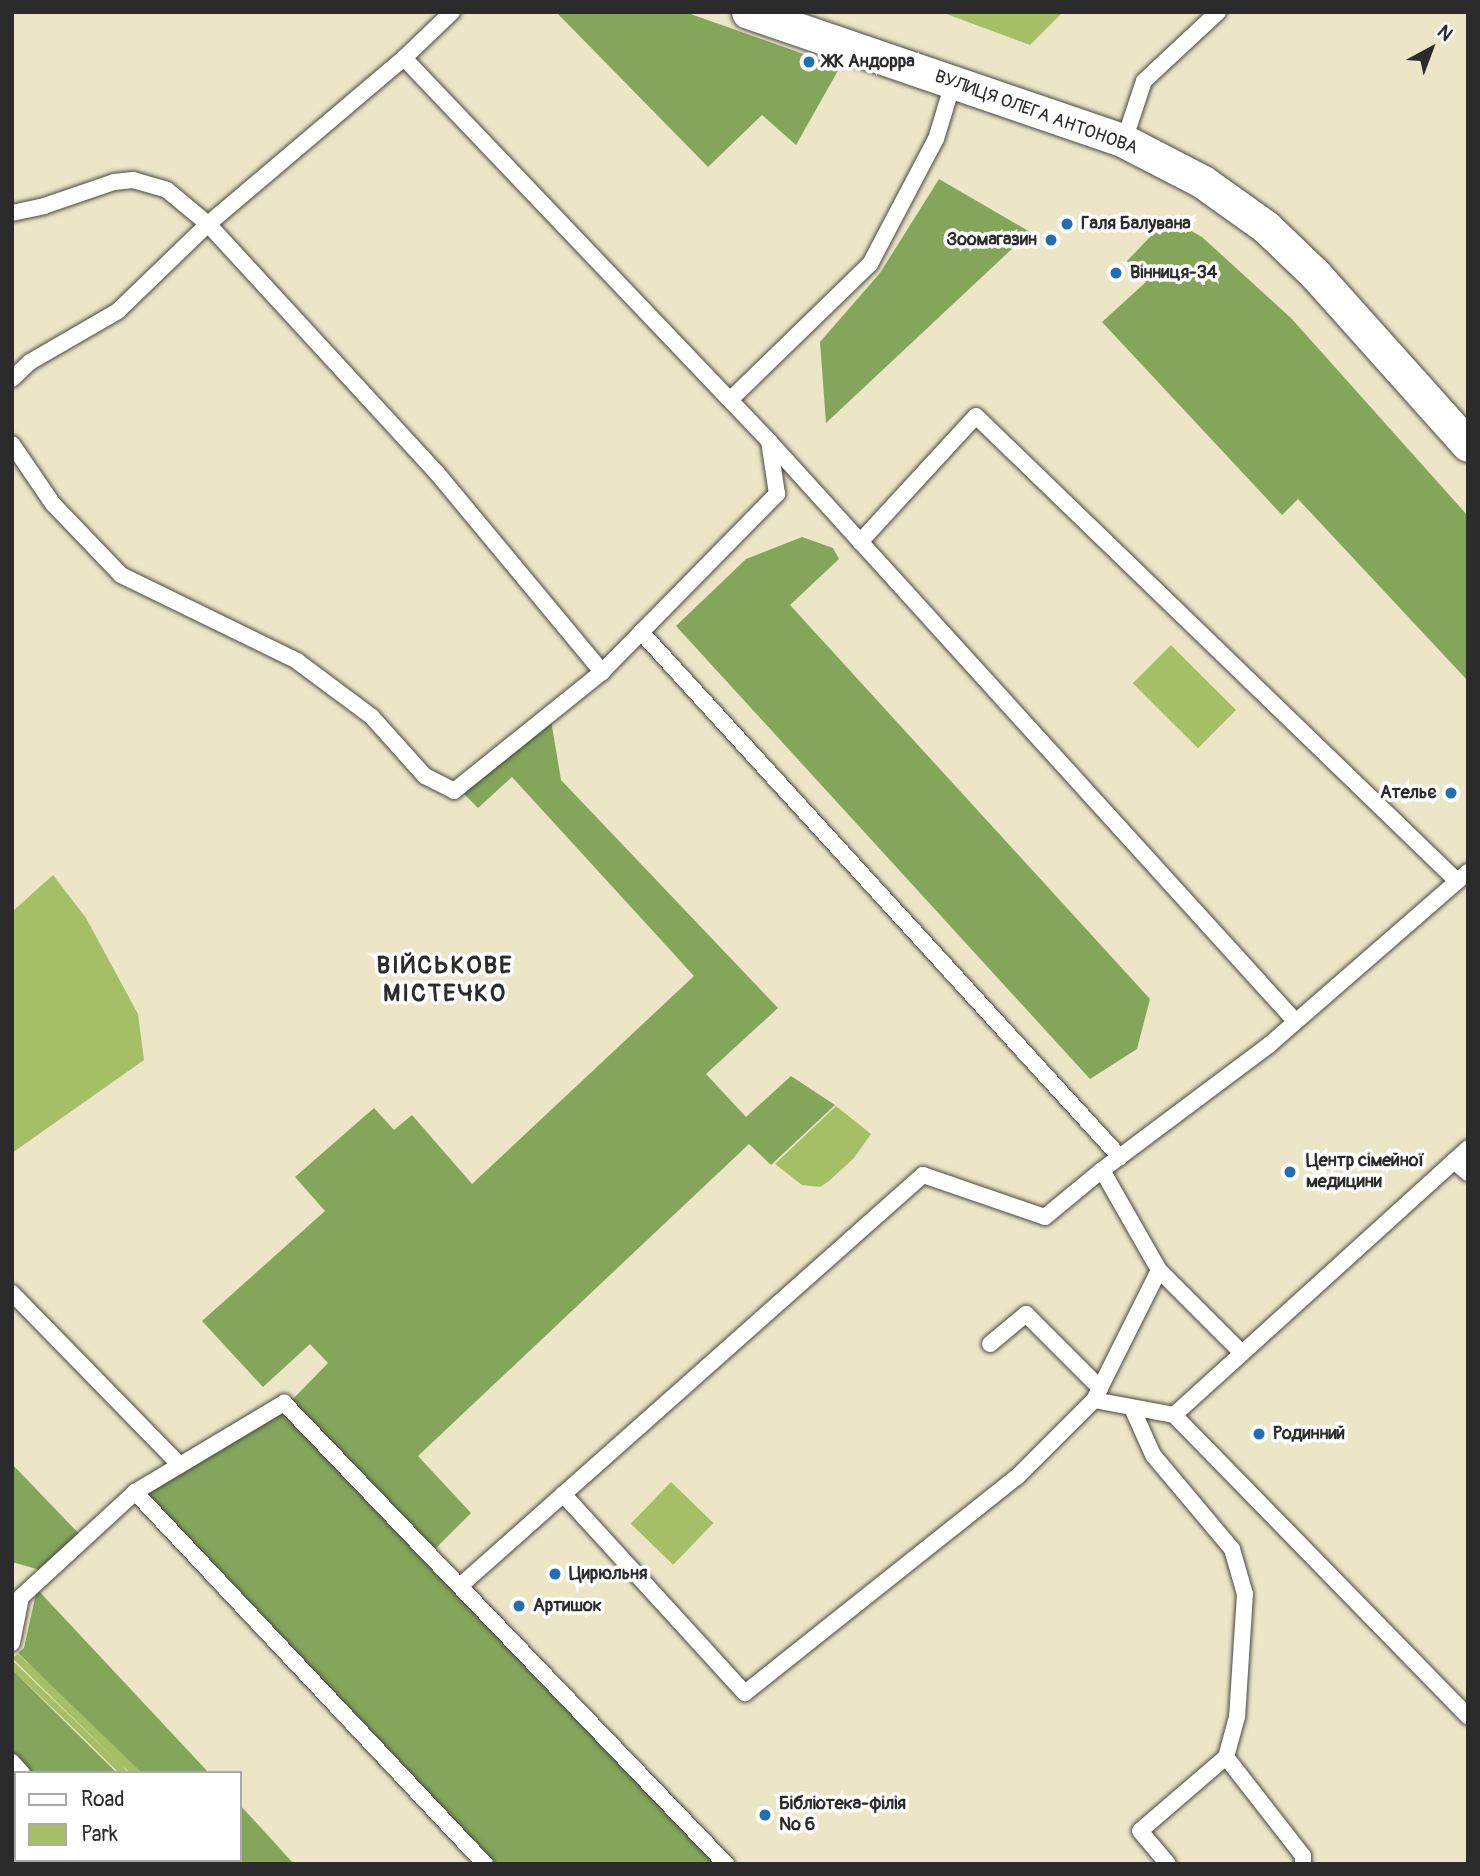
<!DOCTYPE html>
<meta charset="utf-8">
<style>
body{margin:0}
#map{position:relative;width:1480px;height:1876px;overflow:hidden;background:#ece5c6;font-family:Pangolin,sans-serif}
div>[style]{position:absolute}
.green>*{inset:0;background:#a4bf66;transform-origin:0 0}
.forest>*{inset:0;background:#83a65b;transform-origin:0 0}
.roads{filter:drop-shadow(0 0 2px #484742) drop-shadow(0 0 2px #484742)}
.service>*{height:16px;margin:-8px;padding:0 8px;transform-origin:8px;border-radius:8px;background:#fff}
.minor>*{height:33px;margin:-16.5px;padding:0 16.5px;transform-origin:16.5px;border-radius:16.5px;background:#fff}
.dots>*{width:19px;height:19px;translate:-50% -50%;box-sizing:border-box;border:4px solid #fff;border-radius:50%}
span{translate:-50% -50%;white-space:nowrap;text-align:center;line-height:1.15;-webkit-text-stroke:7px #fff;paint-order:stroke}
.poi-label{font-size:18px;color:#2b2b2b;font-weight:700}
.left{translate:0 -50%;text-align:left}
.right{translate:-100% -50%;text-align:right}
.street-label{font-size:18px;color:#2b2b2b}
.district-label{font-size:24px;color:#2b2b2b;font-weight:700;letter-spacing:2px}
.frame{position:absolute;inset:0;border:14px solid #2b2b2b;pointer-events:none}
.legend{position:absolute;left:14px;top:1771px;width:228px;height:91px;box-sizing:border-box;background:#fff;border:2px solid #aaa;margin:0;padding:9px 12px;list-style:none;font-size:21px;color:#2b2b2b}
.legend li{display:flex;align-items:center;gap:14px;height:35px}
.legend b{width:35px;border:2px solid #aaa}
.north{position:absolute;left:1396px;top:14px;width:70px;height:70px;-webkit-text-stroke:5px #fff;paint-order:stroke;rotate:41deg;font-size:19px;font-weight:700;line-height:28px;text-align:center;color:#2b2b2b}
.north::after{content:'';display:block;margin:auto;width:24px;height:32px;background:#2b2b2b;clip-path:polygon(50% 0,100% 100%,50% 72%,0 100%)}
</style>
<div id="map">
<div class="green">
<div style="clip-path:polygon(941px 12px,1063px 12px,1030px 45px)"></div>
<div style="left:1171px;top:645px;width:92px;height:54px;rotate:45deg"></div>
<div style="clip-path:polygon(53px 875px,86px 918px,138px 1014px,144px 1060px,12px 1153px,12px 912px)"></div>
<div style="clip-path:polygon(836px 1106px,871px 1134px,854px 1158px,829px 1181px,820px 1187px,802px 1185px,775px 1164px)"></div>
<div style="left:671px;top:1482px;width:59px;height:58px;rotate:44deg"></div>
<div style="clip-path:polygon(18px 1654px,61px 1693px,142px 1773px,130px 1773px,123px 1766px,128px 1773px,119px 1773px,66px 1721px,12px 1669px,12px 1660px,121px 1765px,12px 1658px)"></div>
</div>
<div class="forest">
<div style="clip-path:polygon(556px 12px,685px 12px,840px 67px,796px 145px,762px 115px,708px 167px)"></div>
<div style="clip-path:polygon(939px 179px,1030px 232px,826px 423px,820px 342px,880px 273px)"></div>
<div style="clip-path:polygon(1168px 218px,1202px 237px,1291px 318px,1468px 516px,1468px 681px,1298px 499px,1282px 515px,1102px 322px,1146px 282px,1127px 261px)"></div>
<div style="clip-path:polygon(802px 537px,833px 548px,839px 559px,790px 605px,1150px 999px,1137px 1049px,1090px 1079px,676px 626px,746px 559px)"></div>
<div style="clip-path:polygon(551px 720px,561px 780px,778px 1008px,706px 1074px,746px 1117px,791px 1076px,835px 1105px,771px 1165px,749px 1144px,418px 1456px,471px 1513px,433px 1551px,292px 1400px,328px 1363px,310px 1344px,263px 1387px,202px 1321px,325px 1211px,295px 1177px,374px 1108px,394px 1130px,412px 1115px,472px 1184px,694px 976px,512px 777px,478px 808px,462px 792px)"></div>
<div style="clip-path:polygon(283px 1410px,718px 1864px,492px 1864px,145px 1494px)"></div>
<div style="clip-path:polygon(12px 1464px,84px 1539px,47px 1572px,12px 1562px)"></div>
<div style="clip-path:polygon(37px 1589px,209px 1773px,142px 1773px,18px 1653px,24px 1648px)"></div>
<div style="clip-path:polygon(12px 1669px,56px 1713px,117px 1773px,27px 1773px,12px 1757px)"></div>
<div style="clip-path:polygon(240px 1805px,294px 1864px,229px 1864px,226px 1860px,240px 1860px)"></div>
<div style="left:109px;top:1860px;width:93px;height:5px"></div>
</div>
<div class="roads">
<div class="service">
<div style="left:452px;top:12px;width:66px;rotate:136.2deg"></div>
<div style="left:404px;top:58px;width:472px;rotate:46.4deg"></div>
<div style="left:730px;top:400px;width:195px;rotate:-44.2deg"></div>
<div style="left:870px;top:264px;width:141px;rotate:-62.2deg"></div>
<div style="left:936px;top:139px;width:59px;rotate:-73.1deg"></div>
<div style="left:404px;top:58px;width:257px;rotate:139.7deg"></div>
<div style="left:208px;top:224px;width:338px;rotate:47.4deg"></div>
<div style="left:437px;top:473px;width:259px;rotate:50.3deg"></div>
<div style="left:1124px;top:141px;width:63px;rotate:-71.6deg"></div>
<div style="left:1144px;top:81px;width:101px;rotate:-43deg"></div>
<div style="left:12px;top:213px;width:33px;rotate:-12deg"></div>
<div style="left:44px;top:206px;width:74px;rotate:-18.9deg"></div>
<div style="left:114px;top:182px;width:19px;rotate:-6deg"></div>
<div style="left:133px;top:180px;width:35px;rotate:16deg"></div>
<div style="left:167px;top:190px;width:53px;rotate:39.7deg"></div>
<div style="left:208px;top:224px;width:125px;rotate:136deg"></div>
<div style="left:118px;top:311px;width:102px;rotate:149.9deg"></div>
<div style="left:30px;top:362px;width:25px;rotate:137deg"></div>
<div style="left:769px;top:441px;width:784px;rotate:47.79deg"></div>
<div style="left:12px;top:444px;width:73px;rotate:55.7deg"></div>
<div style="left:53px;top:504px;width:98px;rotate:46.2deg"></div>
<div style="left:121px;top:575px;width:196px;rotate:26deg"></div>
<div style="left:297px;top:661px;width:94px;rotate:36.7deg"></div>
<div style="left:372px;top:717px;width:79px;rotate:48.1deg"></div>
<div style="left:425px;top:776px;width:33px;rotate:27deg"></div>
<div style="left:454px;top:791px;width:190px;rotate:-38.8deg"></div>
<div style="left:602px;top:672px;width:250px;rotate:-45.5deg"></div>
<div style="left:777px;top:494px;width:54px;rotate:-98.6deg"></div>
<div style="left:769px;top:441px;width:57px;rotate:-133.6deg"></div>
<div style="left:860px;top:542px;width:171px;rotate:-47.4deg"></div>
<div style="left:976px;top:416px;width:669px;rotate:44.03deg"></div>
<div style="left:641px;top:632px;width:711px;rotate:47.62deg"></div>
<div style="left:1454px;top:1161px;width:18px;rotate:41deg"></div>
<div style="left:1159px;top:1270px;width:117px;rotate:45deg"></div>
<div style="left:12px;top:1293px;width:240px;rotate:45.7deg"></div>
<div style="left:990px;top:1344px;width:47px;rotate:-39.8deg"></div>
<div style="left:1026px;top:1314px;width:105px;rotate:45deg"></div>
<div style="left:1094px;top:1400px;width:81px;rotate:10.6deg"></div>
<div style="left:1174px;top:1415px;width:397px;rotate:-42.2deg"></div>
<div style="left:1132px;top:1408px;width:51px;rotate:65.9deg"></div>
<div style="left:1153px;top:1455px;width:123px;rotate:50deg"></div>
<div style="left:1232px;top:1549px;width:47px;rotate:73.9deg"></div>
<div style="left:1245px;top:1594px;width:123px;rotate:93.7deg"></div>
<div style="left:1237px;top:1717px;width:41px;rotate:105.4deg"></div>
<div style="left:1226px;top:1757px;width:113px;rotate:139.3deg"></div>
<div style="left:1140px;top:1831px;width:43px;rotate:49.7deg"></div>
<div style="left:1174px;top:1415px;width:421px;rotate:45.7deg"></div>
<div style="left:135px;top:1492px;width:511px;rotate:46.75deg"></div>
<div style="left:563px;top:1494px;width:270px;rotate:47.6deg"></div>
<div style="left:745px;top:1693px;width:347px;rotate:-38.5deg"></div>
<div style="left:1017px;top:1477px;width:109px;rotate:-45deg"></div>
<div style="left:1094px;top:1400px;width:145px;rotate:-63.4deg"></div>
<div style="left:1159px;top:1270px;width:115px;rotate:-119.7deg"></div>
<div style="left:460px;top:1586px;width:619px;rotate:-41.6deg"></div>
<div style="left:923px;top:1175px;width:129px;rotate:19deg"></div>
<div style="left:1045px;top:1217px;width:74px;rotate:-39.5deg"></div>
<div style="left:1102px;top:1170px;width:209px;rotate:-36.8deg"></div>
<div style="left:1269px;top:1045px;width:264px;rotate:-41deg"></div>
<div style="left:12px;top:1643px;width:47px;rotate:-78.9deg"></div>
<div style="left:21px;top:1597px;width:155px;rotate:-42.6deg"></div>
<div style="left:135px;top:1492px;width:174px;rotate:-30.9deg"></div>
<div style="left:284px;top:1403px;width:639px;rotate:46.21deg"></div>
<div style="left:1226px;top:1757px;width:125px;rotate:52.1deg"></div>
<div style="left:1303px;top:1856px;width:8px;rotate:90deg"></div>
<div style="left:12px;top:1762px;width:15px;rotate:48deg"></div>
<div style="left:104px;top:1860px;width:5px;rotate:53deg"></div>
</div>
<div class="minor">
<div style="left:748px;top:12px;width:398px;rotate:18.9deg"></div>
<div style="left:1124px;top:141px;width:89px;rotate:27.4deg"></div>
<div style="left:1203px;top:182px;width:77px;rotate:35.5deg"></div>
<div style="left:1266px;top:227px;width:68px;rotate:43.8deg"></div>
<div style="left:1315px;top:274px;width:229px;rotate:48.2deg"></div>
</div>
</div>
<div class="dots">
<div style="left:809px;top:62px;background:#1f6fb2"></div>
<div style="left:1067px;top:224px;background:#1f6fb2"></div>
<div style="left:1051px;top:240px;background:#1f6fb2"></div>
<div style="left:1116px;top:273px;background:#1f6fb2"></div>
<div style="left:1451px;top:793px;background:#1f6fb2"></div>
<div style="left:1290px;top:1172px;background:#1f6fb2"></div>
<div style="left:1259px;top:1434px;background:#1f6fb2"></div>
<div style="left:555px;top:1574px;background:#1f6fb2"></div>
<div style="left:519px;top:1606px;background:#1f6fb2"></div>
<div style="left:765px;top:1815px;background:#1f6fb2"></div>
</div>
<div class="poi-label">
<span class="left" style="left:823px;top:62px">ЖК Андорра</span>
<span class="left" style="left:1081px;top:224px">Галя Балувана</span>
<span class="right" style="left:1037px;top:240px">Зоомагазин</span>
<span class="left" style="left:1130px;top:273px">Вінниця-34</span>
<span class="right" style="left:1437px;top:793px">Ательє</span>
<span class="left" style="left:1306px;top:1172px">Центр сімейної<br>медицини</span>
<span class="left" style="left:1273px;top:1434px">Родинний</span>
<span class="left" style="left:569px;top:1574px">Цирюльня</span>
<span class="left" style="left:533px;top:1606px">Артишок</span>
<span class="left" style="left:779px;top:1815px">Бібліотека-філія<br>№ 6</span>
</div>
<div class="street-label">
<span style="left:1036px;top:113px;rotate:20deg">ВУЛИЦЯ ОЛЕГА АНТОНОВА</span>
</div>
<div class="district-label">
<span style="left:445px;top:980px">ВІЙСЬКОВЕ<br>МІСТЕЧКО</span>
</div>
<div class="frame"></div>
<ul class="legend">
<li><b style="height:9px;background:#fff"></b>Road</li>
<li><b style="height:19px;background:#a4bf66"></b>Park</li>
</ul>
<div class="north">N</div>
</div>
